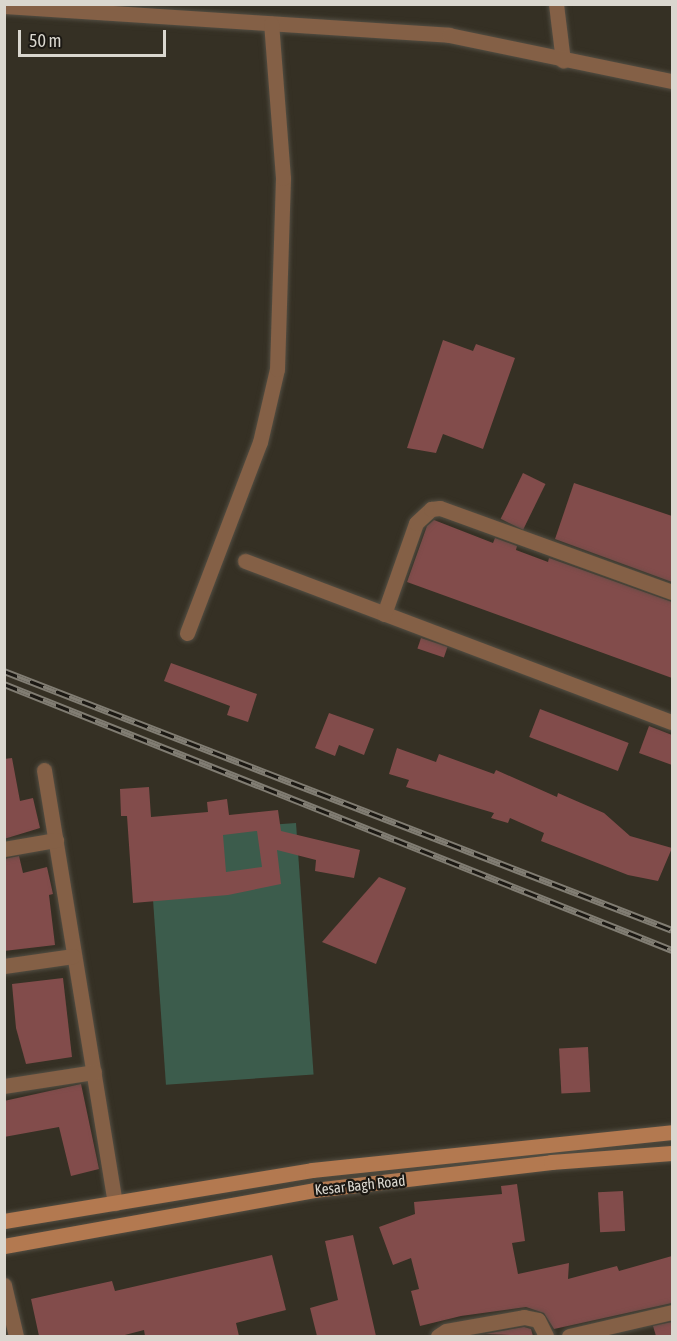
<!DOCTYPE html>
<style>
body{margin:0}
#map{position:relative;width:677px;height:1341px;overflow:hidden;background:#353024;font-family:"Asap Condensed",sans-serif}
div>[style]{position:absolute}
.green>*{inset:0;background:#3c5c4c;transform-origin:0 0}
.building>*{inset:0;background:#824c4b;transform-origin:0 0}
.roads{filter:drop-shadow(0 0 2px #534e43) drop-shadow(0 0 2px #534e43)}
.street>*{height:15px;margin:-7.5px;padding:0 7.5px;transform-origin:7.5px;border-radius:7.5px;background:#846046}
.secondary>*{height:15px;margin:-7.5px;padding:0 7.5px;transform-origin:7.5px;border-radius:7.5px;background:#b37950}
.rail>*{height:7px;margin-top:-3.5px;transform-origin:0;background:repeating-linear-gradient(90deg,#1b1813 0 14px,#817d73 0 28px);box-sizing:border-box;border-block:2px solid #817d73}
span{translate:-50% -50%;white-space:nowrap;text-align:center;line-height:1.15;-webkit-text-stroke:4.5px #1b1813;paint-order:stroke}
.street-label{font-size:15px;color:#dad7cf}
.frame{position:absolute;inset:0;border:6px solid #dad7cf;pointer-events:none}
.scale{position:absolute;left:18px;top:30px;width:148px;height:27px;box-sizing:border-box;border:3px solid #dad7cf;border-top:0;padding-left:8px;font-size:18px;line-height:21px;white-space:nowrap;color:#dad7cf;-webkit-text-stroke:4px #1b1813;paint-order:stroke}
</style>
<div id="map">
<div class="green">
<div style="left:296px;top:823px;width:252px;height:148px;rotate:86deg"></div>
</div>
<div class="building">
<div style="clip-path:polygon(443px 340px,473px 351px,476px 344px,515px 358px,483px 449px,443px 434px,436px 453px,407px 448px)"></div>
<div style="left:523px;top:473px;width:25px;height:51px;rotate:26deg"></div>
<div style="clip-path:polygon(574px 483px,672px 516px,672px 582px,555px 539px)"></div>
<div style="clip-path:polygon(434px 520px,493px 543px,495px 538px,517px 546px,516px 550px,548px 562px,549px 558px,672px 602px,672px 678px,407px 582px,427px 526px)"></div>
<div style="left:421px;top:638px;width:28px;height:11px;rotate:19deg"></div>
<div style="clip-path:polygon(171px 663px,257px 694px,248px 722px,227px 715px,230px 706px,164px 681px)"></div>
<div style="left:540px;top:709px;width:95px;height:30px;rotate:21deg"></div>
<div style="clip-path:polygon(329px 713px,374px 729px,364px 755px,339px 745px,335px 756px,315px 748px)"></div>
<div style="clip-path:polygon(649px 726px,672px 735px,672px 765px,639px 753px)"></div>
<div style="clip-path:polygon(397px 748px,436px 762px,439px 754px,494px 774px,496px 770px,557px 797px,558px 793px,604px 813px,630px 836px,672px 848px,658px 881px,628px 875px,541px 841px,544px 833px,510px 818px,508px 823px,491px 818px,494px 813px,406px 787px,409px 780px,389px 774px)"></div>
<div style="clip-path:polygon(12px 758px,20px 801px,33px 798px,40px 828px,4px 839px,4px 759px)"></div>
<div style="clip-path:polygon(evenodd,149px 787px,151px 817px,208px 812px,207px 802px,227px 799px,229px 815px,278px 810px,281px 831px,360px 850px,354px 878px,315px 871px,316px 860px,277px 850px,281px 884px,228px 895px,133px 903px,127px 816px,121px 816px,120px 789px,149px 787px,257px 831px,262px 867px,226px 872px,223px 835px,257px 831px)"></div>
<div style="clip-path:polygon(19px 856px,23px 873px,47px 867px,53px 894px,49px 895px,55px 945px,4px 951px,4px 859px)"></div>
<div style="clip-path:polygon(379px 877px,406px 888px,376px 964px,322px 942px)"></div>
<div style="clip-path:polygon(63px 978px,72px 1057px,26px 1064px,16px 1028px,12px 984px)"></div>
<div style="left:588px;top:1047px;width:45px;height:29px;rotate:87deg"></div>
<div style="clip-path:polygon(81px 1084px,99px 1169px,71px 1176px,59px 1127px,4px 1137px,4px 1101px)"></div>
<div style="clip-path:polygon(517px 1184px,525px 1241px,512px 1243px,518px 1274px,569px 1263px,568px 1279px,617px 1266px,619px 1271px,672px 1256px,672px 1303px,554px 1329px,544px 1313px,526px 1307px,461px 1316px,420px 1326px,411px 1291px,419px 1289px,411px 1258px,393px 1265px,379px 1227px,415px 1214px,414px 1202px,502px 1194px,501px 1186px)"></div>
<div style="left:623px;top:1191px;width:40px;height:25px;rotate:87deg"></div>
<div style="clip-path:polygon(353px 1235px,376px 1336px,317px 1336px,310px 1308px,338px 1300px,325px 1241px)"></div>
<div style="clip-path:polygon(272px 1255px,286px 1310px,236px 1323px,239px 1336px,145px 1336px,144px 1330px,121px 1336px,39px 1336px,31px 1299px,112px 1281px,115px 1291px)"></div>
<div style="clip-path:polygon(672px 1322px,672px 1336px,656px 1336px,653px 1326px)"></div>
<div style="clip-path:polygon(524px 1327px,531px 1329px,533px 1336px,485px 1334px)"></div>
</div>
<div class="roads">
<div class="street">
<div style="left:556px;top:4px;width:57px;rotate:83deg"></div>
<div style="left:4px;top:6px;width:446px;rotate:3.7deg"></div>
<div style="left:449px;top:35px;width:228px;rotate:11.7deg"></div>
<div style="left:245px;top:561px;width:456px;rotate:20.7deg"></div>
<div style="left:384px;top:614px;width:96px;rotate:-70.6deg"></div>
<div style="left:416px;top:523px;width:21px;rotate:-43deg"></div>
<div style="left:431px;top:509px;width:9px;rotate:-6deg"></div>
<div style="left:440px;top:508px;width:247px;rotate:19.9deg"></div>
<div style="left:187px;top:633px;width:204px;rotate:-69.1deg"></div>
<div style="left:260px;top:442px;width:75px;rotate:-76.9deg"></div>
<div style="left:277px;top:369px;width:191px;rotate:-88.2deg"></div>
<div style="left:283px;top:178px;width:155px;rotate:-94.4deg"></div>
<div style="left:44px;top:770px;width:439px;rotate:80.7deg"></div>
<div style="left:4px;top:849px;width:53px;rotate:-9.8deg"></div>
<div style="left:4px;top:966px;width:70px;rotate:-8.2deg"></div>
<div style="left:4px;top:1086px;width:91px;rotate:-8.8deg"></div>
<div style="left:4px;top:1285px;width:52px;rotate:76.8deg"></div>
<div style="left:438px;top:1336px;width:9px;rotate:-32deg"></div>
<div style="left:446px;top:1331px;width:79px;rotate:-10.2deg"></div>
<div style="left:524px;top:1317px;width:14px;rotate:12deg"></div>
<div style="left:538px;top:1320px;width:18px;rotate:63deg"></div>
<div style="left:569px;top:1336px;width:106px;rotate:-13.1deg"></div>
</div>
<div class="secondary">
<div style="left:4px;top:1221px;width:312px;rotate:-9.4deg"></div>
<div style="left:312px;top:1170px;width:362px;rotate:-6deg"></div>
<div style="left:4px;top:1246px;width:315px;rotate:-10.2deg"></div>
<div style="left:314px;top:1190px;width:239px;rotate:-6.7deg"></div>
<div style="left:551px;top:1162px;width:121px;rotate:-4.3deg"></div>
</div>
</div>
<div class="rail">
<div style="left:4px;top:671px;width:716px;rotate:21.19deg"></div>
<div style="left:4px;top:684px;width:719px;rotate:21.71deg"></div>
</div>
<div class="street-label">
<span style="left:360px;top:1185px;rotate:-6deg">Kesar Bagh Road</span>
</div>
<div class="frame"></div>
<div class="scale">50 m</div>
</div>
